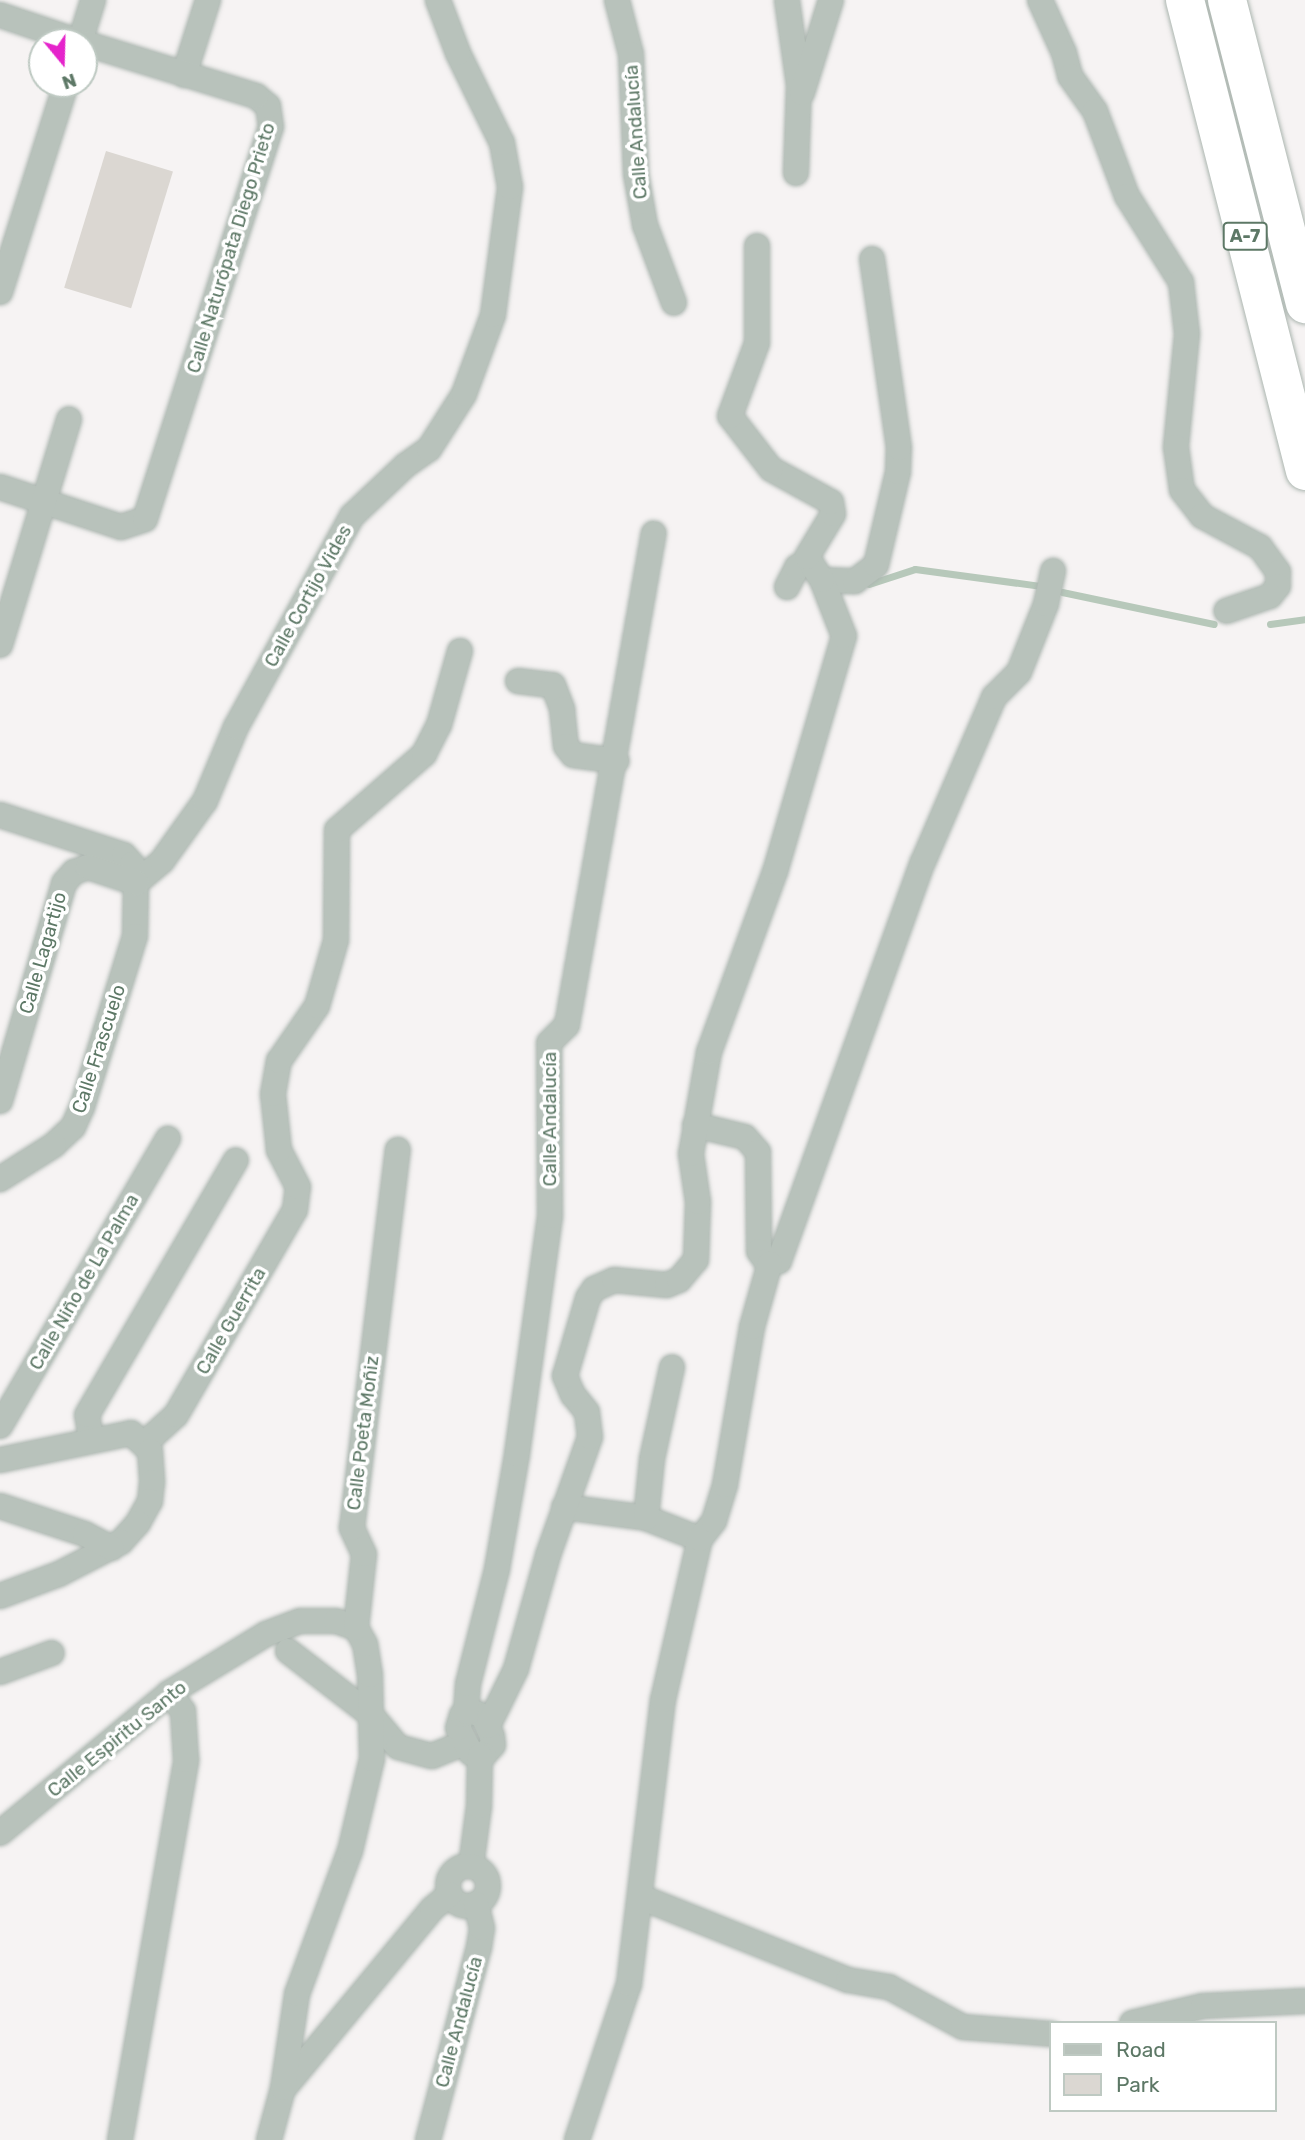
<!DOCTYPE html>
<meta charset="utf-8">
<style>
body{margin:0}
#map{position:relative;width:1305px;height:2140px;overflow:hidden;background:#f6f3f3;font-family:Rubik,sans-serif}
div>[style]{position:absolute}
.green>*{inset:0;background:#dbd7d2;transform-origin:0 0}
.stream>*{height:7px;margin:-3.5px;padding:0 3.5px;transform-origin:3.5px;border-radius:3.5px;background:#b7c8ba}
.roads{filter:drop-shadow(0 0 2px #acb6b0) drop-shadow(0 0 2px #acb6b0)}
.minor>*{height:24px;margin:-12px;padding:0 12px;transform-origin:12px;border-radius:12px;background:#b8c2bb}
.minor>.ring{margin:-12px;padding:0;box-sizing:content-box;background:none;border:24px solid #b8c2bb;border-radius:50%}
.motorway>*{height:38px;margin:-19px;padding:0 19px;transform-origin:19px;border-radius:19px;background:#fff}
span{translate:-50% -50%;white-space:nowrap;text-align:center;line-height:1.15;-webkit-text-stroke:7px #fff;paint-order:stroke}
.shield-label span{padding:2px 5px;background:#fff;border:2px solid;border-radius:5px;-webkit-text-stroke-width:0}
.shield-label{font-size:18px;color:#5d7866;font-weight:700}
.street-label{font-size:19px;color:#5d7866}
.legend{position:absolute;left:1049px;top:2021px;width:228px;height:91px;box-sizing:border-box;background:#fff;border:2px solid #bec9c2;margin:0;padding:9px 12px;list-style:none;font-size:21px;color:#5d7866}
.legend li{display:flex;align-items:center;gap:14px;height:35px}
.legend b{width:35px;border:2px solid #bec9c2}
.north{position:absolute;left:28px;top:28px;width:70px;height:70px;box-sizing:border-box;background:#fff;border:2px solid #bec9c2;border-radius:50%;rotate:161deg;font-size:19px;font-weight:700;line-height:28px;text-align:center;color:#5d7866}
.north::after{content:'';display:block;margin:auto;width:24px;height:32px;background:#e524cb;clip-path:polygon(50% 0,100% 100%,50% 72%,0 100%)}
</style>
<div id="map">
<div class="green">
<div style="left:106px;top:151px;width:70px;height:143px;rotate:17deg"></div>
</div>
<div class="stream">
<div style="left:869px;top:584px;width:48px;rotate:-18.1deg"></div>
<div style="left:915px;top:569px;width:126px;rotate:7.7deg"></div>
<div style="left:1062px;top:592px;width:155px;rotate:11.9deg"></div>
<div style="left:1270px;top:624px;width:35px;rotate:-8deg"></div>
</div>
<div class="roads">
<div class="minor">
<div style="left:617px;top:0;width:56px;rotate:75.5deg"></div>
<div style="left:631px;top:54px;width:120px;rotate:87.6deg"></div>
<div style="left:636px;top:174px;width:52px;rotate:80deg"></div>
<div style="left:645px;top:225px;width:83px;rotate:69.6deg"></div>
<div style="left:787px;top:0;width:86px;rotate:82deg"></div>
<div style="left:799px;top:85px;width:88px;rotate:92deg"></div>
<div style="left:1040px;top:0;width:58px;rotate:65.6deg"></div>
<div style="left:1064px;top:53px;width:24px;rotate:75deg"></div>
<div style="left:1070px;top:76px;width:43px;rotate:54.5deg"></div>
<div style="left:1095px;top:111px;width:91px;rotate:69.4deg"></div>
<div style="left:1127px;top:196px;width:102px;rotate:57.9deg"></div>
<div style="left:1181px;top:282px;width:52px;rotate:83.4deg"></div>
<div style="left:1187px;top:334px;width:114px;rotate:95.6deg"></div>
<div style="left:1176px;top:447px;width:43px;rotate:82.1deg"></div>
<div style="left:1182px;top:490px;width:33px;rotate:52deg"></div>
<div style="left:1202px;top:516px;width:66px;rotate:28.1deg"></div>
<div style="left:1260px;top:547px;width:31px;rotate:54deg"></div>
<div style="left:1278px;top:572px;width:14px;rotate:90deg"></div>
<div style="left:1278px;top:586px;width:13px;rotate:129deg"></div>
<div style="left:1270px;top:596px;width:46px;rotate:161.2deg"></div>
<div style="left:0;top:15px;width:84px;rotate:18.6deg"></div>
<div style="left:80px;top:42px;width:44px;rotate:-72.8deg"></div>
<div style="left:184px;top:75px;width:79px;rotate:-72.3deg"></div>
<div style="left:802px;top:93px;width:97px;rotate:-72.7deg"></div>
<div style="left:0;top:292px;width:218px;rotate:-72.4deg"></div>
<div style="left:0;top:487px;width:127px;rotate:18.3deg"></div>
<div style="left:121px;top:527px;width:25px;rotate:-18deg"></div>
<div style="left:145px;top:519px;width:412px;rotate:-72.2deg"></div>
<div style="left:271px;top:127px;width:21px;rotate:-98deg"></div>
<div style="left:268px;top:106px;width:16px;rotate:-140deg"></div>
<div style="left:256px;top:96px;width:180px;rotate:-162.9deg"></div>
<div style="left:822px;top:580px;width:33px;rotate:2deg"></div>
<div style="left:855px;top:581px;width:26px;rotate:-37deg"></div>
<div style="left:876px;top:565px;width:96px;rotate:-76.7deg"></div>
<div style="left:898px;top:472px;width:24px;rotate:-88deg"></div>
<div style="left:899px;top:448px;width:191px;rotate:-98.1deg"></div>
<div style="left:787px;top:587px;width:22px;rotate:-63deg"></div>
<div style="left:797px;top:567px;width:11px;rotate:-27deg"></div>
<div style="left:0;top:645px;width:236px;rotate:-73deg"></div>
<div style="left:518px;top:681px;width:35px;rotate:7deg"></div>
<div style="left:553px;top:685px;width:26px;rotate:69deg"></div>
<div style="left:562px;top:709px;width:37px;rotate:84deg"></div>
<div style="left:566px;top:746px;width:11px;rotate:52deg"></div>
<div style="left:573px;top:755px;width:44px;rotate:7.8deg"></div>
<div style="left:0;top:815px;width:130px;rotate:17.9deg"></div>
<div style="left:124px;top:855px;width:12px;rotate:48deg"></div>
<div style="left:132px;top:864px;width:19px;rotate:78deg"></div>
<div style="left:136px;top:883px;width:53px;rotate:91.1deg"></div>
<div style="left:135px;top:936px;width:179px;rotate:107.2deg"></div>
<div style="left:82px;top:1107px;width:22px;rotate:114deg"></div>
<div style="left:73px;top:1127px;width:26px;rotate:137deg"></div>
<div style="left:54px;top:1145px;width:64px;rotate:147.8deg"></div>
<div style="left:136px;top:883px;width:34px;rotate:-40deg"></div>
<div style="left:162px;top:861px;width:74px;rotate:-54.4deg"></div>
<div style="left:205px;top:801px;width:80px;rotate:-67.3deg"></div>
<div style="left:236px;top:727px;width:241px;rotate:-61.2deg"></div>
<div style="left:352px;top:516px;width:74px;rotate:-43.4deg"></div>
<div style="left:406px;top:465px;width:28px;rotate:-35deg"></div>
<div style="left:429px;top:449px;width:65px;rotate:-57.5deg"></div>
<div style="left:464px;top:394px;width:84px;rotate:-69.8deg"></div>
<div style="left:493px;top:315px;width:129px;rotate:-82.4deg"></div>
<div style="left:510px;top:187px;width:45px;rotate:-100.3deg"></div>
<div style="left:502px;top:143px;width:100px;rotate:-116.1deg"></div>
<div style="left:458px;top:53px;width:57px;rotate:-110.7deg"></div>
<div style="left:0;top:1101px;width:227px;rotate:-73.6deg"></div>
<div style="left:64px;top:883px;width:15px;rotate:-48deg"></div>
<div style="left:74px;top:872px;width:15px;rotate:-20deg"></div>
<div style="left:88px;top:867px;width:51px;rotate:18.4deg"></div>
<div style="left:695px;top:1125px;width:51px;rotate:13.5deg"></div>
<div style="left:745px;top:1137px;width:20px;rotate:49deg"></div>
<div style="left:758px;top:1152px;width:99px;rotate:89.4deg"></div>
<div style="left:759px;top:1251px;width:12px;rotate:55deg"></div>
<div style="left:766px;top:1261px;width:13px"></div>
<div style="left:779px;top:1261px;width:424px;rotate:-70.2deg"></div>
<div style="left:923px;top:862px;width:180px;rotate:-66.7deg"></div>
<div style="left:994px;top:697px;width:35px;rotate:-45deg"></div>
<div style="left:1019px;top:672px;width:73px;rotate:-68.3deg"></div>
<div style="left:1046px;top:604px;width:34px;rotate:-78deg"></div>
<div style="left:0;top:1426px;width:333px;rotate:-59.7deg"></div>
<div style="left:91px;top:1439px;width:24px;rotate:-99deg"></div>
<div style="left:87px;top:1415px;width:295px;rotate:-59.7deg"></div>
<div style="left:144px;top:1444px;width:43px;rotate:-42.2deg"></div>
<div style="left:176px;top:1415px;width:237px;rotate:-59.9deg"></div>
<div style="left:295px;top:1210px;width:23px;rotate:-83deg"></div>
<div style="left:298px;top:1187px;width:42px;rotate:-117.2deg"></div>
<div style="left:279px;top:1150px;width:56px;rotate:-96.1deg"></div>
<div style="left:273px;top:1094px;width:34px;rotate:-80deg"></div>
<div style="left:279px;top:1061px;width:67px;rotate:-55.4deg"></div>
<div style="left:317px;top:1006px;width:69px;rotate:-73.9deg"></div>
<div style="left:336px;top:940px;width:110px;rotate:-89.5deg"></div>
<div style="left:337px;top:830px;width:116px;rotate:-41.1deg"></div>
<div style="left:424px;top:754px;width:33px;rotate:-63deg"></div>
<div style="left:439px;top:725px;width:77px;rotate:-74.2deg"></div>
<div style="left:0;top:1460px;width:134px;rotate:-11.6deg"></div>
<div style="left:131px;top:1433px;width:26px;rotate:43deg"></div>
<div style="left:150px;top:1451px;width:31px;rotate:86deg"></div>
<div style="left:152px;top:1482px;width:19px;rotate:96deg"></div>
<div style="left:150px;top:1501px;width:25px;rotate:119deg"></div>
<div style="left:138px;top:1523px;width:25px;rotate:132deg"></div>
<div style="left:121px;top:1542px;width:70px;rotate:152.7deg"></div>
<div style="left:59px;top:1574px;width:63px;rotate:159.6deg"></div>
<div style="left:0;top:1506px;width:89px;rotate:18.2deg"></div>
<div style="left:85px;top:1534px;width:30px;rotate:28deg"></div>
<div style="left:564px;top:1507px;width:83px;rotate:7.6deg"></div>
<div style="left:646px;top:1518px;width:58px;rotate:21.3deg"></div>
<div style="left:646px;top:1518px;width:59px;rotate:-84.2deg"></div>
<div style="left:652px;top:1459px;width:94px;rotate:-77.7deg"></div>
<div style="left:288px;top:1651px;width:106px;rotate:37.7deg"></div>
<div style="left:372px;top:1716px;width:40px;rotate:50deg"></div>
<div style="left:398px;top:1747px;width:35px;rotate:15deg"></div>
<div style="left:432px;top:1756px;width:35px;rotate:-22deg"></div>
<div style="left:0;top:1672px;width:55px;rotate:-20.1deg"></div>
<div style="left:471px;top:1711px;width:13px;rotate:23deg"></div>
<div style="left:483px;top:1716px;width:22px;rotate:66deg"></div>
<div style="left:492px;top:1736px;width:9px;rotate:84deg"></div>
<div style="left:493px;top:1745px;width:13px;rotate:132deg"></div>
<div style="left:484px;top:1755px;width:13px;rotate:-171deg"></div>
<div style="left:471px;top:1753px;width:28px;rotate:-117deg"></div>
<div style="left:458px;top:1728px;width:14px;rotate:-73deg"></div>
<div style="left:462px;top:1715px;width:10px;rotate:-24deg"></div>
<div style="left:466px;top:1712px;width:28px;rotate:-86deg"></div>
<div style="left:468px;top:1684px;width:119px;rotate:-75.8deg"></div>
<div style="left:497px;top:1569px;width:117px;rotate:-80.1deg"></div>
<div style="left:517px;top:1454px;width:240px;rotate:-82.1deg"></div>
<div style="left:550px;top:1216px;width:173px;rotate:-90.3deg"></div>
<div style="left:549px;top:1043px;width:25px;rotate:-45deg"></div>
<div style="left:567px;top:1025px;width:499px;rotate:-80deg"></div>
<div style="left:488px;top:1726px;width:64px;rotate:-63.8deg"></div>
<div style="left:516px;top:1669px;width:118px;rotate:-74.3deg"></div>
<div style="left:548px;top:1555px;width:125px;rotate:-70.4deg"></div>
<div style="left:590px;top:1437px;width:25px;rotate:-97deg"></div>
<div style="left:587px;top:1412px;width:22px;rotate:-129deg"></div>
<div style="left:573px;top:1395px;width:21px;rotate:-113deg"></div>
<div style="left:565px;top:1376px;width:81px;rotate:-73.6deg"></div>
<div style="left:588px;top:1298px;width:11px;rotate:-56deg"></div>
<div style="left:594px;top:1289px;width:22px;rotate:-24deg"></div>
<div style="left:614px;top:1280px;width:53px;rotate:5.4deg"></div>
<div style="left:667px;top:1285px;width:13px;rotate:-23deg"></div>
<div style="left:679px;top:1280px;width:26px;rotate:-50deg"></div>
<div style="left:696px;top:1260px;width:58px;rotate:-88deg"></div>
<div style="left:698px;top:1202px;width:49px;rotate:-98.3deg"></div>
<div style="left:691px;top:1154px;width:104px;rotate:-80deg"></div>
<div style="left:709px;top:1052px;width:192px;rotate:-69.9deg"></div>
<div style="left:775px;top:872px;width:246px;rotate:-73.7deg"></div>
<div style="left:844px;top:636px;width:60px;rotate:-111.4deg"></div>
<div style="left:822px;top:580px;width:27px;rotate:-123deg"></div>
<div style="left:807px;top:557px;width:50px;rotate:-58.8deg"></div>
<div style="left:833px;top:514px;width:12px;rotate:-99deg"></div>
<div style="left:831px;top:502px;width:68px;rotate:-151.2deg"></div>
<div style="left:771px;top:469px;width:67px;rotate:-127.7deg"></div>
<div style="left:730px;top:416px;width:78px;rotate:-69.7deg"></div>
<div style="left:757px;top:343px;width:97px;rotate:-90deg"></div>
<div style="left:0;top:1833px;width:219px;rotate:-39.6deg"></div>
<div style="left:169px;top:1693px;width:114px;rotate:-31.3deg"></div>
<div style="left:266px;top:1634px;width:36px;rotate:-21deg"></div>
<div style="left:300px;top:1621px;width:36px"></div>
<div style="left:336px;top:1621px;width:21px;rotate:19deg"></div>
<div style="left:471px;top:1866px;width:61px;rotate:-82.4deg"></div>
<div style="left:479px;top:1806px;width:50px;rotate:-88.9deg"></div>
<div class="ring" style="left:448px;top:1866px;width:16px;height:16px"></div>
<div style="left:643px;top:1898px;width:221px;rotate:21.8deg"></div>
<div style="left:848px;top:1980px;width:42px;rotate:9.7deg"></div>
<div style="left:889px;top:1987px;width:84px;rotate:28.4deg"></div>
<div style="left:963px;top:2027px;width:88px;rotate:4.5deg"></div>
<div style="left:1132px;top:2023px;width:73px;rotate:-13.5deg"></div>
<div style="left:1203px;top:2006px;width:102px;rotate:-2.8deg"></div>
<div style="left:284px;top:2088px;width:232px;rotate:-50.4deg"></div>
<div style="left:432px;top:1909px;width:23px;rotate:-40deg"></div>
<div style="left:120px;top:2140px;width:386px;rotate:-80.1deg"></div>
<div style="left:186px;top:1760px;width:49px;rotate:-93.5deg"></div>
<div style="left:183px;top:1711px;width:23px;rotate:-128deg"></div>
<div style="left:269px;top:2140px;width:54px;rotate:-74.9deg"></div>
<div style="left:283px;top:2088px;width:95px;rotate:-81.5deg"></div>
<div style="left:297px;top:1994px;width:153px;rotate:-69.7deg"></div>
<div style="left:350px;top:1851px;width:95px;rotate:-76.6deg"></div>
<div style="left:372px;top:1759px;width:84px;rotate:-91.4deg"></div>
<div style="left:370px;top:1675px;width:31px;rotate:-99deg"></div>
<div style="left:365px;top:1644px;width:18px;rotate:-119deg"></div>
<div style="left:356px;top:1628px;width:74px;rotate:-83.8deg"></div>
<div style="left:364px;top:1554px;width:29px;rotate:-115deg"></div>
<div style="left:352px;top:1528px;width:381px;rotate:-83.1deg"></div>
<div style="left:428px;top:2140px;width:200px;rotate:-75.2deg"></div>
<div style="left:479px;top:1947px;width:19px;rotate:-81deg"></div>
<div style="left:482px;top:1928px;width:25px;rotate:-104deg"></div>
<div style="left:577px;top:2140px;width:164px;rotate:-71.6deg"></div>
<div style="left:629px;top:1984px;width:286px;rotate:-83.2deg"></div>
<div style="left:663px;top:1700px;width:165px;rotate:-77.1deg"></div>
<div style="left:700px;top:1539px;width:23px;rotate:-52deg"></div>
<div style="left:714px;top:1521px;width:38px;rotate:-73deg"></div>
<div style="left:725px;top:1485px;width:160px;rotate:-80.3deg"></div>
<div style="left:752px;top:1327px;width:66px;rotate:-74.3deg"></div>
</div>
<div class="motorway">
<div style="left:1185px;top:0;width:486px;rotate:75.7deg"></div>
<div style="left:1227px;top:0;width:314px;rotate:75.6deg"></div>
</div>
</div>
<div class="shield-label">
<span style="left:1245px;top:236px">A-7</span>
</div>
<div class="street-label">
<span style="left:636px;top:132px;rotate:-94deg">Calle Andalucía</span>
<span style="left:231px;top:248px;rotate:-73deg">Calle Naturópata Diego Prieto</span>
<span style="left:308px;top:596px;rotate:-61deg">Calle Cortijo Vides</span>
<span style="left:43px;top:953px;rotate:-74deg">Calle Lagartijo</span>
<span style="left:99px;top:1049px;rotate:-72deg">Calle Frascuelo</span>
<span style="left:550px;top:1119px;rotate:-90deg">Calle Andalucía</span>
<span style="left:84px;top:1282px;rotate:-60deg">Calle Niño de La Palma</span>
<span style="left:231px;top:1321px;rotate:-60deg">Calle Guerrita</span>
<span style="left:363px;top:1433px;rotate:-83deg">Calle Poeta Moñiz</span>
<span style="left:117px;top:1739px;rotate:-39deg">Calle Espiritu Santo</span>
<span style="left:459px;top:2022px;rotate:-75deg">Calle Andalucía</span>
</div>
<ul class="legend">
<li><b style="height:9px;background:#b8c2bb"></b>Road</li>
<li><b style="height:19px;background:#dbd7d2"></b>Park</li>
</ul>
<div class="north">N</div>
</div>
